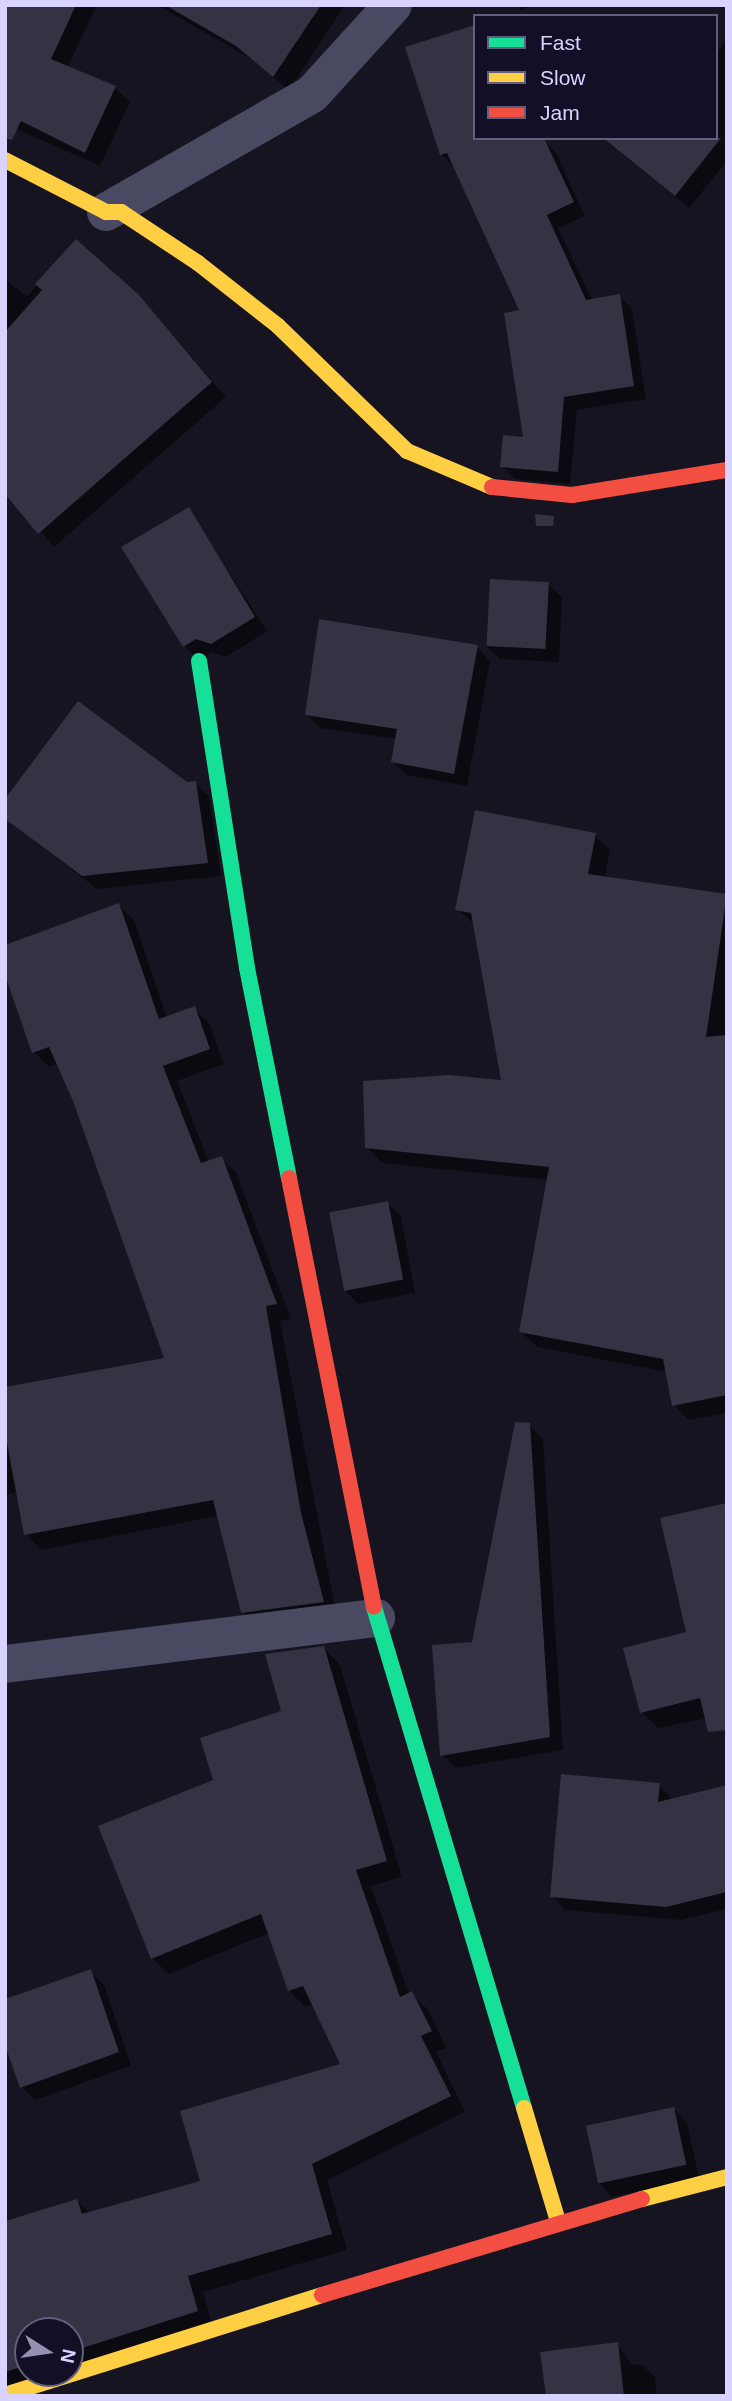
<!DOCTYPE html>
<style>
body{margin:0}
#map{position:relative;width:732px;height:2401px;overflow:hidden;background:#161421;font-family:Arial,sans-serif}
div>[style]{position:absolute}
.shadow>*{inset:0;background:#0007}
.building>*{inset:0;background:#343243;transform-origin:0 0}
.street>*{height:38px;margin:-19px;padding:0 19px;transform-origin:19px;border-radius:19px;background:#4a4962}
.fast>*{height:16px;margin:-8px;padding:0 8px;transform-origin:8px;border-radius:8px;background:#16e098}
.slow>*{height:16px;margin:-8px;padding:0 8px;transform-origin:8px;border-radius:8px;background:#ffcf43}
.jam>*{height:16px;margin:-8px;padding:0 8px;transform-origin:8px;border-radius:8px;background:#f24e42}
span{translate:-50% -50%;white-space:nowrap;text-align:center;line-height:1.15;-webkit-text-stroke:7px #130f26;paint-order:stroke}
.frame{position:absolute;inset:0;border:7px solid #d9d4ff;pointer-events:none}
.legend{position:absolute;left:473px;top:14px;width:245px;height:126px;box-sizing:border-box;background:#130f26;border:2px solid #625e7d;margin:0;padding:9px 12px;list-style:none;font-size:21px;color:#d9d4ff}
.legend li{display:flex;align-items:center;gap:14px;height:35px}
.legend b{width:35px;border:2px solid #625e7d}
.north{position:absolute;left:14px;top:2317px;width:70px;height:70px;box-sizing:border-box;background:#130f26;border:2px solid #625e7d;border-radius:50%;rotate:102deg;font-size:19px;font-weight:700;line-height:28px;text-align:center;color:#d9d4ff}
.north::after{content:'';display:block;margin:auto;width:24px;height:32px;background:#9591b1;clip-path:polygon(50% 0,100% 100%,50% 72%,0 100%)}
</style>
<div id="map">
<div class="shadow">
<div style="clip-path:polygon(5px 5px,97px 5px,67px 68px,115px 88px,130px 102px,100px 166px,5px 124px)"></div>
<div style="clip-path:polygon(157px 5px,345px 5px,289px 90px,253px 60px)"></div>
<div style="clip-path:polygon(516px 5px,527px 5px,523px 11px)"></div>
<div style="clip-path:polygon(727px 38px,727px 161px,689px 208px,602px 138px,716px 138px,716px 54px)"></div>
<div style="clip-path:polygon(475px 138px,544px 141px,556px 153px,585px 216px,558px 228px,592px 300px,619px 296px,632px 309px,646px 399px,577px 410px,570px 484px,515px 479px,502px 466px,525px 438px,522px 312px,454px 167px,441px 154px)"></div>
<div style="clip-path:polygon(77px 241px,153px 312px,226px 397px,54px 547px,5px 491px,5px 280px,27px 296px)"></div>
<div style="clip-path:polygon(189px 510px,267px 631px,226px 657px,211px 652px,198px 660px,184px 646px)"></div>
<div style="clip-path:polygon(548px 584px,562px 597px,559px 662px,500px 659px,486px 646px)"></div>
<div style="clip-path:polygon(477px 647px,490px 661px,467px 786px,407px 775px,393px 762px,397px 739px,320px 728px,307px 715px)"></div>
<div style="clip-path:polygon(195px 783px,209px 796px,221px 876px,97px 889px,5px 819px)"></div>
<div style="clip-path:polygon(595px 835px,610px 850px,605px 878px,727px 895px,727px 1413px,689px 1420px,674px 1405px,667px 1372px,537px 1347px,521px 1332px,549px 1180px,382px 1163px,367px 1147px,503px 1082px,475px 925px,457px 909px)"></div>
<div style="clip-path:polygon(119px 905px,134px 920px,167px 1018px,194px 1008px,209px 1023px,224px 1064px,177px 1081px,209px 1162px,221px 1158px,236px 1173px,291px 1319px,280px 1321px,337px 1617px,258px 1627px,243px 1612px,218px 1516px,41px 1550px,26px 1535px,18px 1492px,5px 1495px,5px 1389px,166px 1359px,75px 1100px,58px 1064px,49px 1067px,34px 1052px)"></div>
<div style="clip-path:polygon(387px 1203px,401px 1216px,415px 1293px,358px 1304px,345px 1290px)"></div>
<div style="clip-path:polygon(529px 1425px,543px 1439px,563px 1750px,456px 1768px,442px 1755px)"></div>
<div style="clip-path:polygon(688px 1633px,727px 1714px,658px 1728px,642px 1712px)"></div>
<div style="clip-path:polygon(evenodd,324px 1648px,340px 1665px,402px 1877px,371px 1886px,409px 1994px,428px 2009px,446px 2048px,436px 2052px,465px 2112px,327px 2180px,347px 2250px,203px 2292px,213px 2327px,5px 2396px,5px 2220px,77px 2201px,90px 2213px,202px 2182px,343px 2065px,313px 2004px,305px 2007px,289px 1990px,269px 1933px,169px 1974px,152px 1958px,215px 1781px,283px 1712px,324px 1648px,28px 2331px,70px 2331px,70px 2373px,28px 2373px,28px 2331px)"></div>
<div style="clip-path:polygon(659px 1784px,673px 1800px,727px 1791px,727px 1909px,681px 1920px,565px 1910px,552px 1896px)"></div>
<div style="clip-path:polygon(90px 1971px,104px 1985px,131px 2066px,35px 2100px,21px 2087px)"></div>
<div style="clip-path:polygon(674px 2109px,687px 2123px,699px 2178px,612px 2197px,599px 2183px)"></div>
<div style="clip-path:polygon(617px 2344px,632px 2365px,641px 2364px,655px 2377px,657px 2396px,548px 2396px)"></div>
</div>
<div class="building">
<div style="clip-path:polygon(5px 5px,76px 5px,51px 59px,116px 86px,85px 153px,21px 121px,12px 140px,5px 138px)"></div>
<div style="clip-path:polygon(165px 5px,321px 5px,273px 77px,236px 46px)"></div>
<div style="clip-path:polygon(475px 25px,475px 138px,544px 138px,574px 202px,547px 215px,586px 300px,620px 294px,634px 386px,564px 397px,558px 472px,500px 467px,503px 435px,523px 437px,504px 313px,519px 310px,447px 153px,440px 155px,405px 47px)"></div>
<div style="clip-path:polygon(603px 138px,721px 138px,675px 196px)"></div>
<div style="clip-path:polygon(76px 239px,139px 295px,212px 382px,38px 534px,5px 494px,5px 332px,42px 290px,35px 284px)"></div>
<div style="clip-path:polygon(189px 507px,255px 617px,211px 644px,196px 639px,183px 647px,121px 547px)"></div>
<div style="clip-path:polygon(535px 514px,554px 516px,553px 526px,536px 526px)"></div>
<div style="left:490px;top:579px;width:59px;height:67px;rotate:3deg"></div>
<div style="clip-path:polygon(319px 619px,478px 645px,454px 774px,391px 762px,397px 729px,305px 715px)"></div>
<div style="clip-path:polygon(78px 701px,187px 782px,196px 781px,208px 863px,82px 876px,5px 819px,5px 799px)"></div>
<div style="clip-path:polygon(475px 810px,596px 833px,588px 874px,727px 894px,706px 1037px,727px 1035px,727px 1395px,672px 1406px,663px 1359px,519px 1332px,549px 1167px,365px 1148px,363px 1081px,449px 1075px,501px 1080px,471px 913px,455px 910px)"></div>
<div style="clip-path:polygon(119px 903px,159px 1019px,195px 1006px,210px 1049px,163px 1066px,201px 1163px,222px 1156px,277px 1304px,266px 1306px,301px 1513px,324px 1602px,241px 1613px,213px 1500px,24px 1535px,5px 1432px,5px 1387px,164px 1358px,73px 1101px,49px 1047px,32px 1053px,5px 975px,5px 945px)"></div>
<div style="left:388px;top:1201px;width:80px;height:60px;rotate:79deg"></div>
<div style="clip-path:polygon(515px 1422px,530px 1423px,550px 1737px,440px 1756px,432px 1645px,472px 1642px)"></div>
<div style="clip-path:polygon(727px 1503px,727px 1730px,708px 1732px,700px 1698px,640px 1713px,623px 1648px,686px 1632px,660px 1518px)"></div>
<div style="clip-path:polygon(324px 1646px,387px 1861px,356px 1870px,400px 1997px,412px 1991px,432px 2031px,421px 2036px,451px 2096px,312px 2164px,332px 2234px,188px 2276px,198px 2311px,70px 2352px,70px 2331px,28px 2331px,28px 2365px,5px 2372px,5px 2221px,77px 2199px,82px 2214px,200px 2181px,180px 2111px,340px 2064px,303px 1986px,288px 1991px,261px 1914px,151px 1959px,98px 1826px,213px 1780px,200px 1738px,281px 1711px,265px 1654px)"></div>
<div style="clip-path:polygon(561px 1774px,660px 1783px,658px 1802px,727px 1785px,727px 1892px,666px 1907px,550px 1897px)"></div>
<div style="clip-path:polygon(91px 1969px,119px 2052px,20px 2088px,5px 2045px,5px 1999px)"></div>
<div style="left:674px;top:2107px;width:59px;height:90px;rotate:78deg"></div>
<div style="clip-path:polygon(618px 2342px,624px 2396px,546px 2396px,540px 2352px)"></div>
</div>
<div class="street">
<div style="left:106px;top:212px;width:237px;rotate:-29.8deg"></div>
<div style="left:312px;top:94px;width:120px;rotate:-47.7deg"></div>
<div style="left:5px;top:1664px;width:374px;rotate:-7.1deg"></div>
</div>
<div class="fast">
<div style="left:199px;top:661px;width:311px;rotate:81.1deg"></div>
<div style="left:247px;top:968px;width:214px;rotate:78.7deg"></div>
<div style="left:374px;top:1607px;width:523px;rotate:73.33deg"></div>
</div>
<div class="slow">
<div style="left:5px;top:160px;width:114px;rotate:27.2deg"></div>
<div style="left:106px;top:212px;width:15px"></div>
<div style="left:121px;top:212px;width:92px;rotate:33.5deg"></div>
<div style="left:198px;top:263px;width:102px;rotate:38.2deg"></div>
<div style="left:278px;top:326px;width:180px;rotate:44.1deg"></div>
<div style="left:407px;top:451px;width:92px;rotate:23deg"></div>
<div style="left:524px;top:2108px;width:118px;rotate:73.3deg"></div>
<div style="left:642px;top:2199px;width:88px;rotate:-14.5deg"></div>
<div style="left:5px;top:2395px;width:332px;rotate:-17.5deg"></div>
</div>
<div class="jam">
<div style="left:492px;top:487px;width:80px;rotate:5.7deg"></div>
<div style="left:572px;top:495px;width:157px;rotate:-9.2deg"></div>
<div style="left:289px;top:1178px;width:437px;rotate:78.8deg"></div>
<div style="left:322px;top:2295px;width:334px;rotate:-16.7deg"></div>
</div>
<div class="frame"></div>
<ul class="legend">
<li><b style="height:9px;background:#16e098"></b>Fast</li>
<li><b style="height:9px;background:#ffcf43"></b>Slow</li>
<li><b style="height:9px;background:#f24e42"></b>Jam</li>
</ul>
<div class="north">N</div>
</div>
